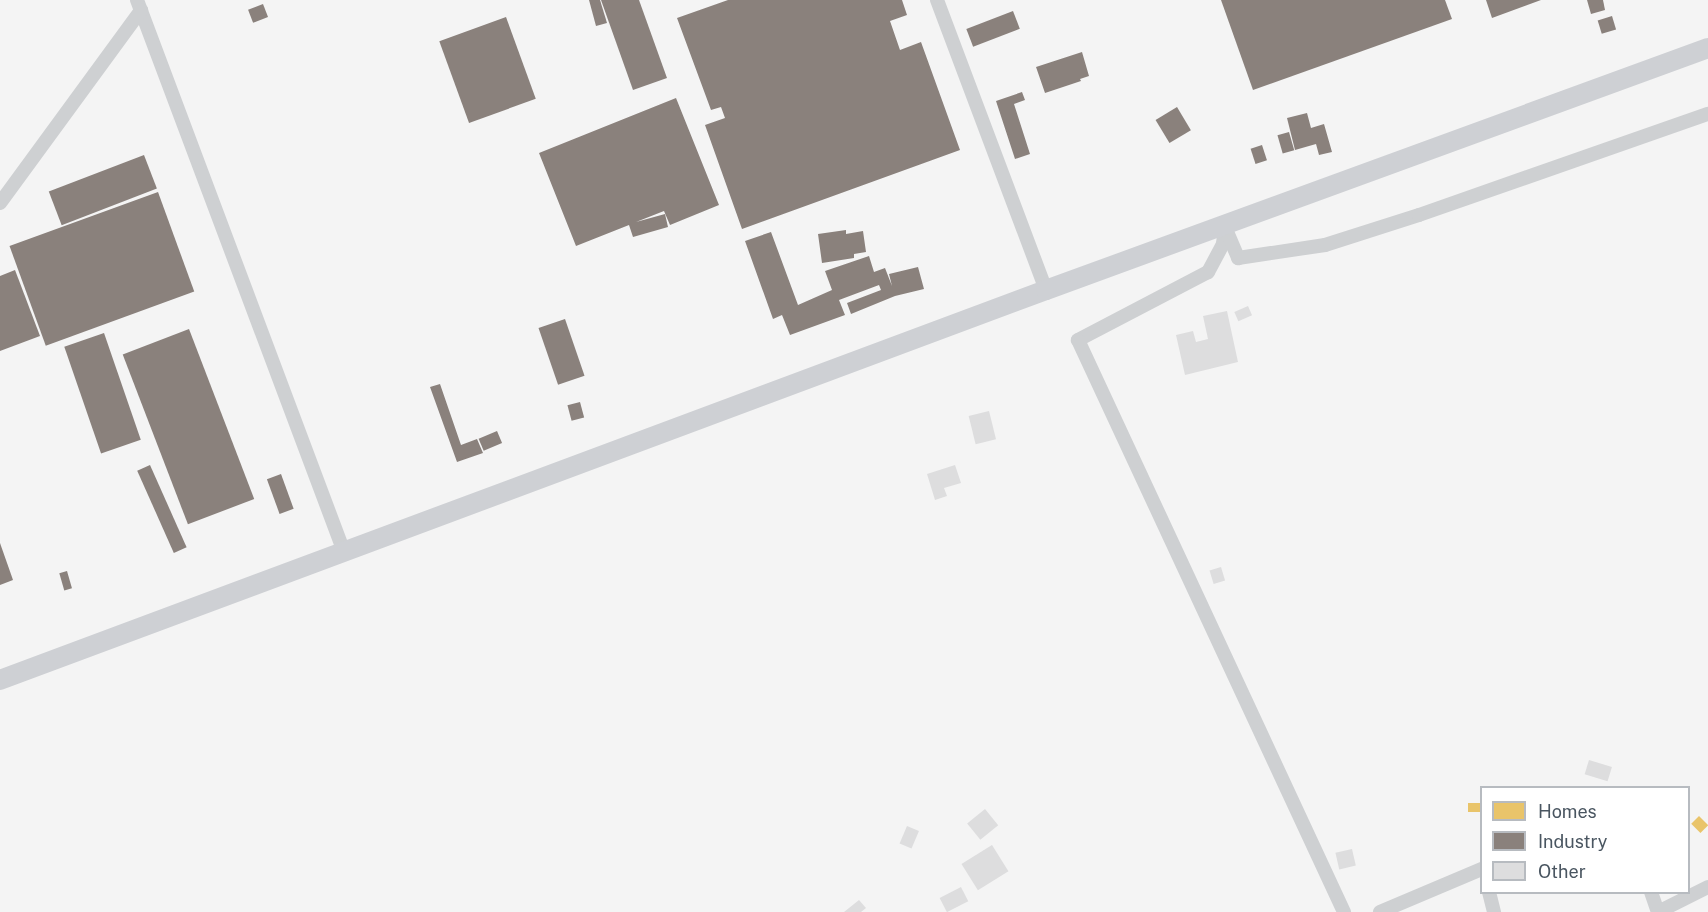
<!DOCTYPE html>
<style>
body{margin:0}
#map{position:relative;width:1708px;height:912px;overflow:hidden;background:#f4f4f4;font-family:"Public Sans",sans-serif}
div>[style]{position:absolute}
.homes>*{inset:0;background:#e9c46a;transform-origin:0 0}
.industry>*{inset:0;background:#8a817c;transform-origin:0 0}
.building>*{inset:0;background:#ddddde;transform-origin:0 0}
.street>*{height:14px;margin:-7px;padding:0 7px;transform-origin:7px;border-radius:7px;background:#ced0d2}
.secondary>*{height:20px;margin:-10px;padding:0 10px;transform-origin:10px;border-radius:10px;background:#ced0d4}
span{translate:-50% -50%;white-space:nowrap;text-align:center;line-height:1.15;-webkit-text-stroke:6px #fff;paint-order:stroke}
.legend{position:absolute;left:1480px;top:786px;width:210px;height:108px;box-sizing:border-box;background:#fff;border:2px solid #b7bbc0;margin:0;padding:8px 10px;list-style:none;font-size:18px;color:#4a5661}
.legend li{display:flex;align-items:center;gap:12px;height:30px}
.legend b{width:30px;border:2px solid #b7bbc0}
</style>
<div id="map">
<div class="homes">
<div style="left:1482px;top:803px;width:9px;height:14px;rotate:90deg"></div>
<div style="left:1699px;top:816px;width:13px;height:11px;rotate:45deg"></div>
</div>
<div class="industry">
<div style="clip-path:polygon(589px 0,600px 0,607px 23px,596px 26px)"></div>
<div style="clip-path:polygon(601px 0,639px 0,667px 78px,633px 90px)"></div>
<div style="clip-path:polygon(728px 0,902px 0,907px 15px,890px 21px,900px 50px,921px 42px,960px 150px,742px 229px,705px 125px,725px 118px,721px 107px,711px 110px,677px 18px)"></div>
<div style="clip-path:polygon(1221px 0,1445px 0,1452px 19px,1253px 90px)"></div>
<div style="clip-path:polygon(1486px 0,1541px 0,1492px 18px)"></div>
<div style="clip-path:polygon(1587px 0,1603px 0,1605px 10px,1591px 14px)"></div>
<div style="left:263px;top:4px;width:14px;height:16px;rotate:69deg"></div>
<div style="left:1013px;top:11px;width:19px;height:50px;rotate:69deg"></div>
<div style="left:1612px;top:16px;width:14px;height:15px;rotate:73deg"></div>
<div style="left:506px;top:17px;width:87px;height:71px;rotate:70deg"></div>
<div style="clip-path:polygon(1082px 52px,1089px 76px,1080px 79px,1081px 81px,1045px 93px,1036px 67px)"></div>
<div style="clip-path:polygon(1022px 92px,1025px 100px,1014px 104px,1030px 154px,1015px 159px,996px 101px)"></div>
<div style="clip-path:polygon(676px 98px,719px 205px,670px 225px,664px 211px,636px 222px,665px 214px,668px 227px,633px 237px,629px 225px,576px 246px,539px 153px)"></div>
<div style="left:1177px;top:107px;width:27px;height:25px;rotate:59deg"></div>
<div style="clip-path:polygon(1307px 113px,1311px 128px,1324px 124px,1332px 152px,1319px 155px,1316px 144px,1295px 150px,1287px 118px)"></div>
<div style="left:1289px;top:132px;width:19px;height:12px;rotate:74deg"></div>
<div style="left:1262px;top:145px;width:16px;height:12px;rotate:72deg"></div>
<div style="left:144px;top:155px;width:36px;height:102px;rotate:69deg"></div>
<div style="left:158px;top:192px;width:106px;height:158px;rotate:70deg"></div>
<div style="clip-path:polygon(846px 230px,846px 234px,863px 231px,866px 252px,854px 254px,854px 258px,822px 263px,818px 234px)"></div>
<div style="clip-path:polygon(771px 232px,798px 305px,832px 290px,825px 271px,869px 256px,874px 272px,885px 268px,892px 286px,889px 274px,918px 267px,924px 289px,895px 296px,851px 314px,847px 303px,881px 290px,879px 285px,839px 300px,845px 315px,790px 335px,782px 315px,773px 319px,745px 241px)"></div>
<div style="clip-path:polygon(15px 270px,40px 336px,0 351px,0 276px)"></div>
<div style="left:565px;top:319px;width:60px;height:28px;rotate:71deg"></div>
<div style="left:189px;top:329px;width:182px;height:71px;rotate:69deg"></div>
<div style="left:104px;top:333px;width:113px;height:42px;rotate:71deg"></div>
<div style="clip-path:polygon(440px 384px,461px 445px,477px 439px,483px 453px,457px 462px,430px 387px)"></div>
<div style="left:580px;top:402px;width:16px;height:13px;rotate:75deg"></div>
<div style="left:497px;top:431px;width:13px;height:20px;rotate:67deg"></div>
<div style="left:150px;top:465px;width:90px;height:14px;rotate:66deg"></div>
<div style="left:281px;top:474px;width:37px;height:15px;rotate:70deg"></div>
<div style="clip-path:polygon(0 543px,13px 580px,0 585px)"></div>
<div style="left:67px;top:571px;width:18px;height:8px;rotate:74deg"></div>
</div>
<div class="building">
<div style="left:1248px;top:306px;width:10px;height:15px;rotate:66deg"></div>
<div style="clip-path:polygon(1227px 311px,1238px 362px,1185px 375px,1176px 335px,1193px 331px,1196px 342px,1208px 339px,1203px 316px)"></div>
<div style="left:989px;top:411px;width:29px;height:21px;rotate:76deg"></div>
<div style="clip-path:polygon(955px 465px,961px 483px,944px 488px,947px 496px,935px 500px,927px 474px)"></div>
<div style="left:1221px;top:567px;width:14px;height:12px;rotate:73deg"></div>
<div style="left:1589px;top:760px;width:24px;height:15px;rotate:17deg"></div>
<div style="left:985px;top:809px;width:21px;height:23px;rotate:51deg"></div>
<div style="left:907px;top:826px;width:13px;height:19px;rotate:23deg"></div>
<div style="left:992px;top:845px;width:31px;height:36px;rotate:58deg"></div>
<div style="left:1352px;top:849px;width:17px;height:17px;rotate:77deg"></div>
<div style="left:961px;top:887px;width:16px;height:24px;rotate:63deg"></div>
<div style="clip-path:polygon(859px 900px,866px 908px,861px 912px,844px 912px)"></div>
</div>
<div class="street">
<div style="left:137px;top:0;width:590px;rotate:69.44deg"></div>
<div style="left:937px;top:0;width:310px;rotate:69.4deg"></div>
<div style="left:0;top:203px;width:239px;rotate:-53.8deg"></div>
<div style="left:1225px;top:225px;width:19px;rotate:96deg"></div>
<div style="left:1223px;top:244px;width:32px;rotate:118deg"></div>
<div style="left:1208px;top:272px;width:147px;rotate:152.4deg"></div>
<div style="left:1078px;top:340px;width:631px;rotate:65.06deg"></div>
<div style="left:1225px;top:227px;width:34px;rotate:67deg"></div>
<div style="left:1238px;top:258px;width:88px;rotate:-8.5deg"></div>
<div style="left:1325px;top:245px;width:99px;rotate:-17.7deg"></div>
<div style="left:1419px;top:215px;width:306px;rotate:-19.3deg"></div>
<div style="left:1489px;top:892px;width:21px;rotate:76deg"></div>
<div style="left:1651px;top:892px;width:21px;rotate:71deg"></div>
<div style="left:1380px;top:912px;width:111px;rotate:-22.9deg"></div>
<div style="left:1658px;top:912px;width:56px;rotate:-26.6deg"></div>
</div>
<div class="secondary">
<div style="left:0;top:680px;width:1116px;rotate:-20.45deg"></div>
<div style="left:1046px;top:290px;width:705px;rotate:-20.08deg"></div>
</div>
<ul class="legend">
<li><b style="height:16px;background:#e9c46a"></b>Homes</li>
<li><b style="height:16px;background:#8a817c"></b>Industry</li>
<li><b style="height:16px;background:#ddddde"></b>Other</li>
</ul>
</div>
